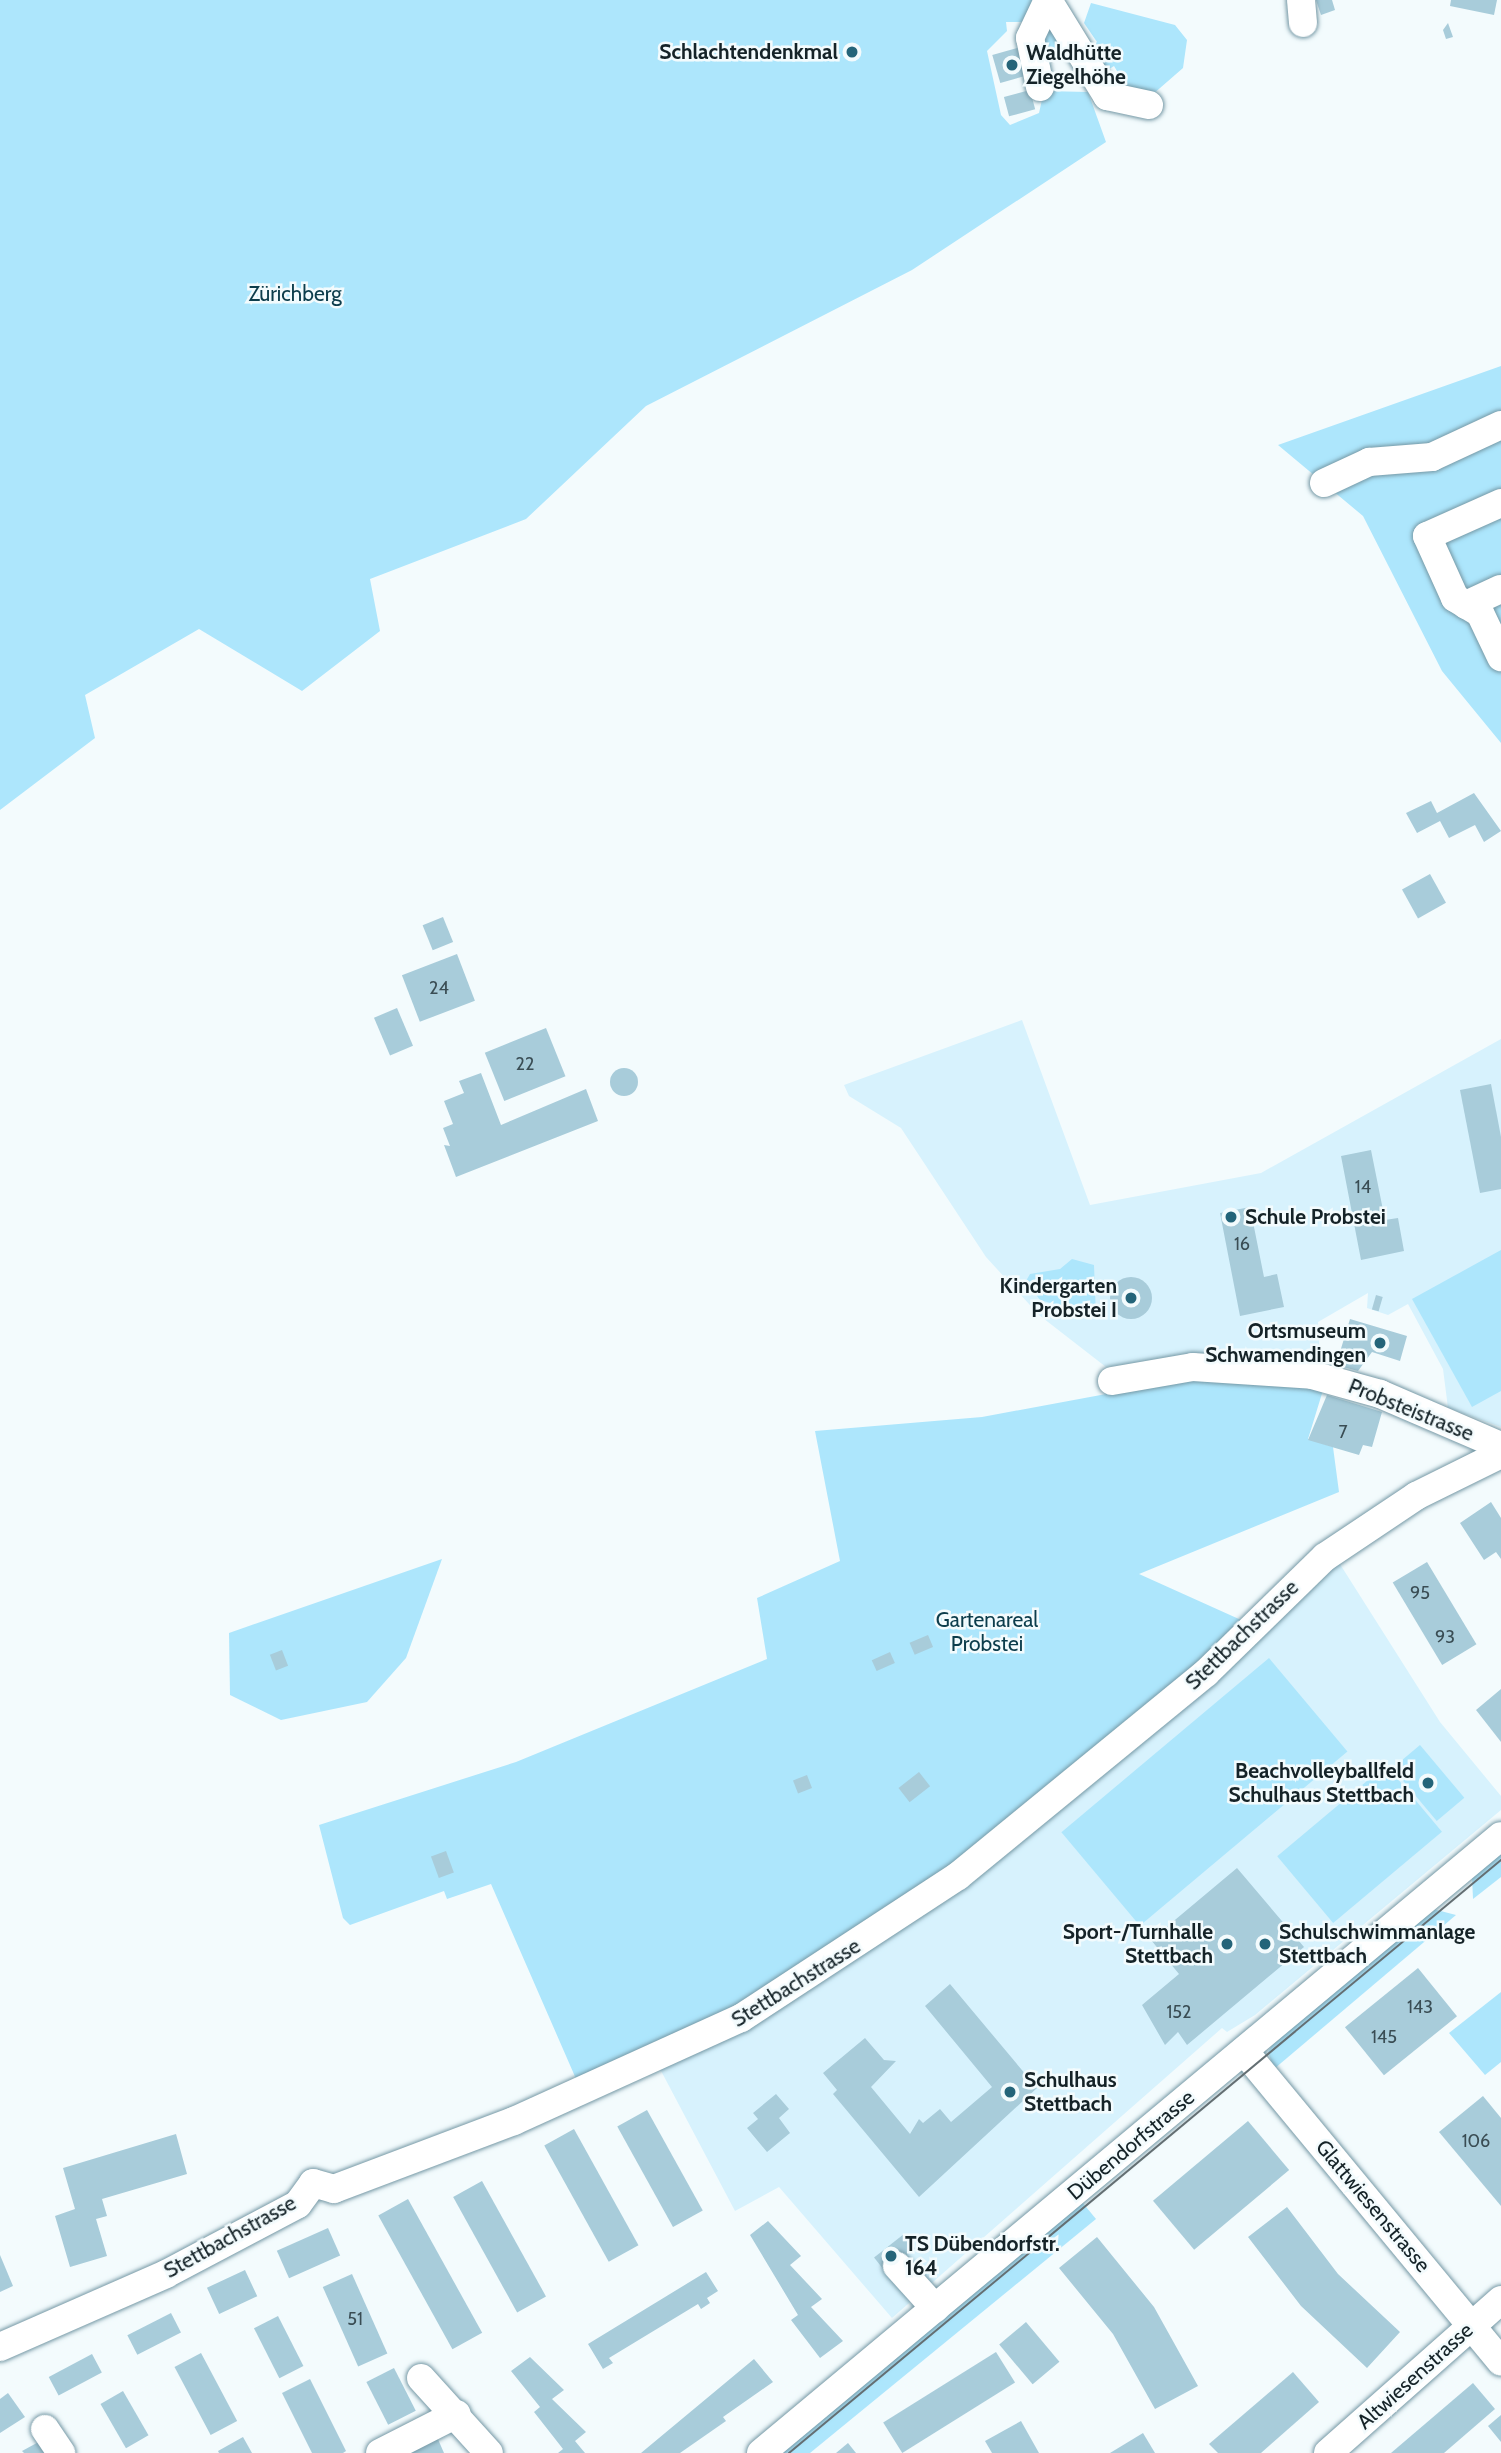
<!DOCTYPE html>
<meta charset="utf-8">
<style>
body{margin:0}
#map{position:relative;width:1501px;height:2453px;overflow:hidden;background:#f3fbfd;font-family:Cabin,sans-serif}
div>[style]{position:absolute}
.built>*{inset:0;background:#d7f2fd}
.green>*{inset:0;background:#ade6fc;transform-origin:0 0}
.building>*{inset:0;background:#a8ccda;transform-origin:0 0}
.round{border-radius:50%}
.roads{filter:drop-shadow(0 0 2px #7598a5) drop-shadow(0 0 2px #7598a5)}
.minor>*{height:28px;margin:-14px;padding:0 14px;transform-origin:14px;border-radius:14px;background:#fff}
.tram>*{height:2px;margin:-1px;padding:0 1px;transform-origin:1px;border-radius:1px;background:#646f73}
.dots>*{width:19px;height:19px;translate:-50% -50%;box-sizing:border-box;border:4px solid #f3fbfd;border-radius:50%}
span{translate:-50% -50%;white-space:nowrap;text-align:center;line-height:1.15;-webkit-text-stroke:5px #f3fbfd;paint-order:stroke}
.number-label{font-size:18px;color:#3a4d54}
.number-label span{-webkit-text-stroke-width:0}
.poi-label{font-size:21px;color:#152328;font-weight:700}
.right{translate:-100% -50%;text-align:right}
.left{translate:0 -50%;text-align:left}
.park-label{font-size:21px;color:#0c3d4c}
.street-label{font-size:21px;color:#152328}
</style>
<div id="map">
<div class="built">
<div style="clip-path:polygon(1022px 1020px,1090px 1205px,1261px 1173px,1501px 1039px,1501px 1427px,1448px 1408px,1443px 1369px,1408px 1304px,1388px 1315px,1367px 1308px,1368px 1293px,1318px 1322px,1320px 1361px,1216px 1353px,1106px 1367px,1039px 1315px,986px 1257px,901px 1128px,849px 1096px,844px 1085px)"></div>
<div style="clip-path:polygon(1338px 1561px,1440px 1722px,1501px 1796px,1501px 1810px,1255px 2015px,1227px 2032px,1222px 2028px,892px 2318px,779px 2187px,735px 2211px,659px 2067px)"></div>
</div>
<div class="green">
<div style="clip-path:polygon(0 0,1039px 0,1026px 22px,1006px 22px,1007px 31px,987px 51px,1001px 115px,1010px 125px,1039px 113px,1044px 91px,1088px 92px,1106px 142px,912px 270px,646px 406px,526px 519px,370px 579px,380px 631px,302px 691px,199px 629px,85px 695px,95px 738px,0 810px)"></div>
<div style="clip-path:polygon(1091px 3px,1175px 25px,1187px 40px,1183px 68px,1152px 95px,1108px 85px,1120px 76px,1114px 66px,1103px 73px,1088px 48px,1097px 42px,1084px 23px)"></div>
<div style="clip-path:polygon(1050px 14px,1071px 53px,1049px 60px,1053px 80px,1048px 81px,1039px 43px)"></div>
<div style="clip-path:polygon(1501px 366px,1501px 743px,1442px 671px,1363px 516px,1278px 445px)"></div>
<div style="clip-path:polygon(1501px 1250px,1501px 1391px,1472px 1407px,1412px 1299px)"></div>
<div style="clip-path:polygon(1072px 1259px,1094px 1265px,1096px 1316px,1040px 1300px,1026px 1281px,1030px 1274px,1060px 1269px)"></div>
<div style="clip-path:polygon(1203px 1376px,1324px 1387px,1308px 1439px,1333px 1447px,1339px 1492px,1139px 1574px,1250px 1624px,953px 1871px,699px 2034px,580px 2088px,491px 1884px,447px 1899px,444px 1891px,350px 1925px,343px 1918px,319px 1825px,516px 1762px,767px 1659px,757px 1598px,840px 1561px,815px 1431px,982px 1417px)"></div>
<div style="clip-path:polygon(442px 1559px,406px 1658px,367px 1702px,281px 1720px,230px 1695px,229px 1633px)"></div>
<div style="left:1269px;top:1658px;width:122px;height:271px;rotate:50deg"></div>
<div style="left:1420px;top:1745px;width:69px;height:36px;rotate:50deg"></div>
<div style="left:1386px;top:1765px;width:87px;height:142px;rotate:50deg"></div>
<div style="clip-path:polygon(1501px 1852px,1501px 1877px,1473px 1899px,1472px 1876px)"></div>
<div style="clip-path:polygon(1433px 1909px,1456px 1915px,1274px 2069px,1268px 2052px,1273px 2043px)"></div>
<div style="clip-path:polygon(1501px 1992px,1501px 2062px,1485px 2075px,1449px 2033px)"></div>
<div style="clip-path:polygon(1082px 2202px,1096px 2219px,810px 2453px,780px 2453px)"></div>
</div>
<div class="building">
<div style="clip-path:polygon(1316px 0,1332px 0,1335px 10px,1321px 15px)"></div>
<div style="clip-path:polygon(1451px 0,1497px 0,1494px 15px,1450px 6px)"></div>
<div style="clip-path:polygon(1448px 23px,1453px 37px,1446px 39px,1443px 30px)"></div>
<div style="left:1024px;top:46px;width:29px;height:33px;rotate:74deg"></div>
<div style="left:1030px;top:90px;width:20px;height:27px;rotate:75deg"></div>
<div style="clip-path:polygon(1474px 793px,1501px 831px,1484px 842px,1475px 825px,1449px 838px,1440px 821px,1417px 833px,1406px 813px,1431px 801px,1437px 813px)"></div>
<div style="left:1430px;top:874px;width:33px;height:32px;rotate:61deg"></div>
<div style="left:443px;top:917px;width:27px;height:22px;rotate:68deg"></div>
<div style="left:457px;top:954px;width:50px;height:59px;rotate:69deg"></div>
<div style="left:397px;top:1008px;width:41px;height:25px;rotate:67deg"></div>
<div style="left:546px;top:1028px;width:52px;height:66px;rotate:68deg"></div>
<div class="round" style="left:610px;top:1068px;width:28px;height:28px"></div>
<div style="clip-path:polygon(481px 1073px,501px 1125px,586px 1089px,598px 1121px,456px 1177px,444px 1145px,450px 1146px,443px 1128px,453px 1124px,444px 1101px,464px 1093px,459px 1081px)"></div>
<div style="clip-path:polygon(1491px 1084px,1501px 1137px,1501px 1189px,1480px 1193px,1460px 1090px)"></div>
<div style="clip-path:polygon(1371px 1150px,1385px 1220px,1398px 1218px,1404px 1251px,1361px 1260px,1341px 1156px)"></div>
<div style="clip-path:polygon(1250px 1207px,1264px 1277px,1277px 1274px,1284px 1307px,1240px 1316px,1220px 1213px)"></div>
<div class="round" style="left:1110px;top:1277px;width:42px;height:42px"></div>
<div style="left:1376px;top:1295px;width:7px;height:15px;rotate:16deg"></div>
<div style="clip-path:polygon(1350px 1319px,1407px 1336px,1400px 1361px,1372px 1352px,1358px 1371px,1336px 1365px)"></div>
<div style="clip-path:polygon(1327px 1395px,1382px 1412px,1372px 1447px,1363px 1445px,1359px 1455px,1308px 1440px)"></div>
<div style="clip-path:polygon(1491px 1502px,1501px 1518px,1501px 1559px,1496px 1552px,1484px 1560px,1460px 1523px)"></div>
<div style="left:1427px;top:1562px;width:96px;height:40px;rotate:59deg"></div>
<div style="left:928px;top:1635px;width:13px;height:20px;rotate:67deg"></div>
<div style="left:282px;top:1650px;width:17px;height:13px;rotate:69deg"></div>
<div style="left:890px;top:1652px;width:12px;height:20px;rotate:66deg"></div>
<div style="clip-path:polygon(1501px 1689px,1501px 1742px,1476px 1710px)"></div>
<div style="left:919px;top:1772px;width:18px;height:26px;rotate:52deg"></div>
<div style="left:807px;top:1775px;width:14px;height:15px;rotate:69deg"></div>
<div style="left:446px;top:1851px;width:23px;height:16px;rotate:70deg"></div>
<div style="clip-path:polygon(1237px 1868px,1304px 1947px,1187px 2045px,1178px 2032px,1165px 2045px,1142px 2005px,1179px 1974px,1151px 1940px)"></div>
<div style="left:1418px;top:1968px;width:62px;height:94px;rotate:51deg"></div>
<div style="clip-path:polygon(950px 1984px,1037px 2088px,919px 2197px,833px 2094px,837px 2090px,823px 2073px,865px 2038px,884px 2060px,896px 2061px,871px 2087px,910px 2134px,919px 2119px,923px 2123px,940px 2109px,951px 2122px,992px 2087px,925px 2006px)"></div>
<div style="clip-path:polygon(776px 2094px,789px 2109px,779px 2118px,790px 2133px,767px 2152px,747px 2128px,758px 2119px,753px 2113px)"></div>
<div style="clip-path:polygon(1483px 2096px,1501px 2118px,1501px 2206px,1439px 2132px)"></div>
<div style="left:647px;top:2110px;width:115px;height:34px;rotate:61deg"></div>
<div style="left:1248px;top:2121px;width:64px;height:124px;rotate:50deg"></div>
<div style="left:574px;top:2129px;width:133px;height:34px;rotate:61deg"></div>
<div style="clip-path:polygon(176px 2134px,187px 2174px,102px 2199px,107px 2216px,96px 2219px,107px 2256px,70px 2267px,55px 2216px,75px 2209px,63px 2168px)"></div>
<div style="left:482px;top:2181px;width:132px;height:33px;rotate:61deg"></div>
<div style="left:408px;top:2199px;width:153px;height:34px;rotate:61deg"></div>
<div style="clip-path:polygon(1287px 2207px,1338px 2274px,1400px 2332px,1367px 2368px,1301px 2306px,1248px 2237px)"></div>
<div style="clip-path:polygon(768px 2221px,801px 2256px,790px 2265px,822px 2299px,811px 2307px,843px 2341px,820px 2358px,791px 2320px,798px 2315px,750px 2235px)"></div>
<div style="left:328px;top:2228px;width:30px;height:56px;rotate:66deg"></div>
<div style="left:904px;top:2234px;width:18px;height:38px;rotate:52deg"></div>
<div style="clip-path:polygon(1097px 2237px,1154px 2307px,1198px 2386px,1155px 2409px,1113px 2334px,1059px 2268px)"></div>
<div style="clip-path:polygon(0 2255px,13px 2286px,0 2292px)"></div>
<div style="left:245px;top:2270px;width:29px;height:42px;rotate:65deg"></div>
<div style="clip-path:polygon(706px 2272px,718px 2291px,707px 2298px,710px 2303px,701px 2309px,698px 2304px,609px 2358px,613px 2363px,603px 2369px,588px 2344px)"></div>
<div style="left:352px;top:2274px;width:87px;height:32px;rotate:66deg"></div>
<div style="left:171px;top:2313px;width:22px;height:49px;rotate:63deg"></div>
<div style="left:278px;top:2316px;width:56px;height:27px;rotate:63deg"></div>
<div style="left:1026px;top:2322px;width:52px;height:35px;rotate:50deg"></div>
<div style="left:996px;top:2352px;width:36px;height:133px;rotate:58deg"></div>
<div style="left:201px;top:2353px;width:77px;height:30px;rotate:62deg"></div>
<div style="left:92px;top:2354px;width:21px;height:49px;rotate:62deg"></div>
<div style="clip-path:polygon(530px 2357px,564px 2390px,552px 2399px,586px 2432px,575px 2441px,585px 2453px,558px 2453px,563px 2449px,534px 2412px,540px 2407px,511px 2371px)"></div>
<div style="clip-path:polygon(754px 2359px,773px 2382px,723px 2417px,726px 2421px,680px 2453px,641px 2453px)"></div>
<div style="left:394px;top:2368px;width:48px;height:31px;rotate:63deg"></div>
<div style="clip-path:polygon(1293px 2372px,1319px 2402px,1261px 2453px,1218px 2453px,1209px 2444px)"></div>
<div style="clip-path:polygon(310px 2379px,346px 2451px,343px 2453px,312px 2453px,282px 2393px)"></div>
<div style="clip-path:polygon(1473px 2383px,1495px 2409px,1444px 2453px,1391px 2453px)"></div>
<div style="left:123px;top:2391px;width:51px;height:26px;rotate:60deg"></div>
<div style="clip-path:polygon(8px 2393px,25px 2417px,0 2433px,0 2399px)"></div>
<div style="clip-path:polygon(1501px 2415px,1501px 2442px,1488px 2426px)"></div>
<div style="clip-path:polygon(1021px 2421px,1039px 2453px,992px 2453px,985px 2441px)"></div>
<div style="clip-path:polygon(1143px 2433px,1155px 2453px,1110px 2453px)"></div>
<div style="clip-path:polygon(243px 2437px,252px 2453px,219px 2453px,218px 2451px)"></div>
<div style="clip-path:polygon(437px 2437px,444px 2453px,407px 2453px)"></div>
<div style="clip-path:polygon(46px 2438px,54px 2453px,24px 2453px,22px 2451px)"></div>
<div style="clip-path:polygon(848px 2443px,856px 2453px,836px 2453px)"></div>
</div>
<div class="roads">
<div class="minor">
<div style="left:1048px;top:0;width:113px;rotate:58.4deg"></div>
<div style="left:1107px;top:96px;width:43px;rotate:12.1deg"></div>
<div style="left:1301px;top:0;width:23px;rotate:85deg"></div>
<div style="left:1040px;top:87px;width:50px;rotate:-101.5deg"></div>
<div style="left:1030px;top:38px;width:42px;rotate:-64.7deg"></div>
<div style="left:1324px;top:483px;width:50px;rotate:-25deg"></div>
<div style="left:1369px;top:462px;width:63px;rotate:-4.5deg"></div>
<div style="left:1432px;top:457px;width:76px;rotate:-24.9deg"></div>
<div style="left:1501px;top:503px;width:81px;rotate:156deg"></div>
<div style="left:1427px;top:536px;width:68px;rotate:65.7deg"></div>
<div style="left:1455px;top:598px;width:29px;rotate:31deg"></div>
<div style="left:1480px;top:613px;width:49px;rotate:64.5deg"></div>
<div style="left:1466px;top:605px;width:38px;rotate:-25deg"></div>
<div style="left:1112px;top:1381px;width:82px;rotate:-9.8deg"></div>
<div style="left:1193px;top:1367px;width:119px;rotate:3.8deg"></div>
<div style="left:1312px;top:1375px;width:71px;rotate:15.6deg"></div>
<div style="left:1380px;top:1394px;width:132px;rotate:23.3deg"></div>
<div style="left:1244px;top:2051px;width:403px;rotate:50.4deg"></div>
<div style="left:897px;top:2266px;width:57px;rotate:47.9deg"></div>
<div style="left:0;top:2347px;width:181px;rotate:-23.7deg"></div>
<div style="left:166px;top:2274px;width:149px;rotate:-27.9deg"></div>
<div style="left:298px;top:2204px;width:26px;rotate:-54deg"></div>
<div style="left:313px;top:2183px;width:22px;rotate:16deg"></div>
<div style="left:334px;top:2189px;width:192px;rotate:-20.7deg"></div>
<div style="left:514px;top:2121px;width:249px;rotate:-24.4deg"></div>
<div style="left:741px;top:2018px;width:259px;rotate:-33.2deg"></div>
<div style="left:958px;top:1876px;width:320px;rotate:-39.3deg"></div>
<div style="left:1206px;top:1673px;width:166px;rotate:-44.3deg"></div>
<div style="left:1325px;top:1557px;width:110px;rotate:-33.8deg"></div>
<div style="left:1416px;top:1496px;width:95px;rotate:-26.3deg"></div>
<div style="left:421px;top:2378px;width:101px;rotate:47.8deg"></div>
<div style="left:45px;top:2429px;width:29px;rotate:56deg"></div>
<div style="left:380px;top:2453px;width:86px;rotate:-26.9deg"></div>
<div style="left:761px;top:2453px;width:963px;rotate:-39.82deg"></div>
<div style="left:1328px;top:2453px;width:231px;rotate:-41.5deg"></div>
</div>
</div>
<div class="tram">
<div style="left:789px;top:2453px;width:927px;rotate:-39.79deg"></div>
</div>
<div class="dots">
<div style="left:852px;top:52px;background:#246479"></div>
<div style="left:1012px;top:65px;background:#246479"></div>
<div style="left:1231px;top:1217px;background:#246479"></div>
<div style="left:1131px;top:1298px;background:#246479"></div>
<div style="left:1380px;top:1343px;background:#246479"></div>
<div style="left:1428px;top:1783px;background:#246479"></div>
<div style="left:1227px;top:1944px;background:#246479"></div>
<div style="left:1265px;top:1944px;background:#246479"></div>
<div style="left:1010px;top:2092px;background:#246479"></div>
<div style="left:891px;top:2256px;background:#246479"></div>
</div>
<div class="number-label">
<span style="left:439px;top:988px">24</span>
<span style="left:525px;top:1064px">22</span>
<span style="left:1363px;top:1187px">14</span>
<span style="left:1242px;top:1244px">16</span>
<span style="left:1343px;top:1432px">7</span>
<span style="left:1420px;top:1593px">95</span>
<span style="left:1445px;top:1637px">93</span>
<span style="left:1420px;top:2007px">143</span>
<span style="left:1179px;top:2012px">152</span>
<span style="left:1384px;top:2037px">145</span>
<span style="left:1476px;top:2141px">106</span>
<span style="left:355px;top:2319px">51</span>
</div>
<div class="poi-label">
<span class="right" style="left:838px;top:52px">Schlachtendenkmal</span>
<span class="left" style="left:1026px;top:65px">Waldhütte<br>Ziegelhöhe</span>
<span class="left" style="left:1245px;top:1217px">Schule Probstei</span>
<span class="right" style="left:1117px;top:1298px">Kindergarten<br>Probstei I</span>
<span class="right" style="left:1366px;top:1343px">Ortsmuseum<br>Schwamendingen</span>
<span class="right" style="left:1414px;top:1783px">Beachvolleyballfeld<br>Schulhaus Stettbach</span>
<span class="right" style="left:1213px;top:1944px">Sport-/Turnhalle<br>Stettbach</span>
<span class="left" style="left:1279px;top:1944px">Schulschwimmanlage<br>Stettbach</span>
<span class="left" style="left:1024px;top:2092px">Schulhaus<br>Stettbach</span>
<span class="left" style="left:905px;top:2256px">TS Dübendorfstr.<br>164</span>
</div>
<div class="park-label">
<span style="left:295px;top:294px">Zürichberg</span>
<span style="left:987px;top:1632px">Gartenareal<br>Probstei</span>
</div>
<div class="street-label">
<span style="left:1411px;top:1410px;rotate:22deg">Probsteistrasse</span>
<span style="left:1242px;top:1635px;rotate:-44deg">Stettbachstrasse</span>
<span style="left:796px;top:1983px;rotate:-32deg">Stettbachstrasse</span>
<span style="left:1131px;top:2145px;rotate:-40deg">Dübendorfstrasse</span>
<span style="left:1373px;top:2206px;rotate:50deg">Glattwiesenstrasse</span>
<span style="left:230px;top:2237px;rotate:-29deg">Stettbachstrasse</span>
<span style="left:1415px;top:2376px;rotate:-42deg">Altwiesenstrasse</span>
</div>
</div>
